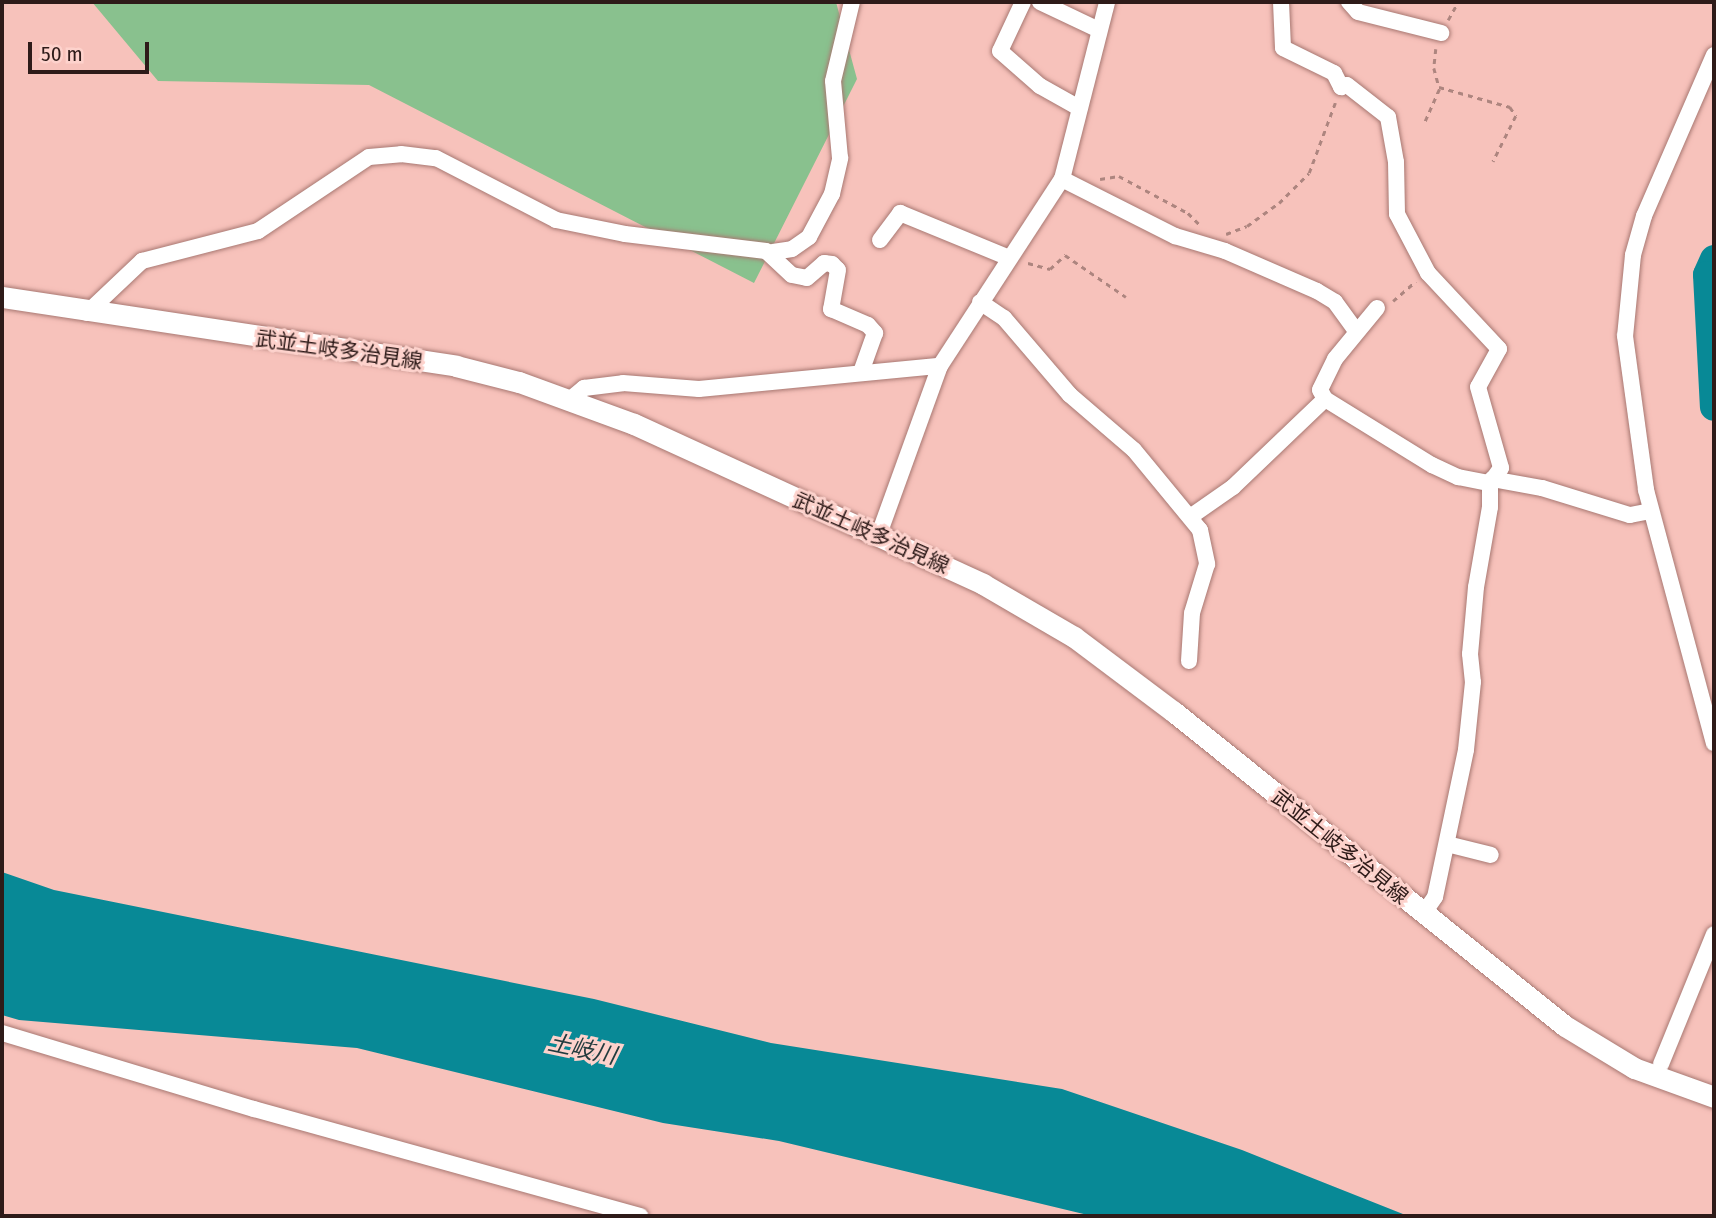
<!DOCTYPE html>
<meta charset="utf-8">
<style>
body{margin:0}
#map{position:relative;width:1716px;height:1218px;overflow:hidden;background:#f7c2bb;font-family:"Fira Sans Condensed","Noto Sans JP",sans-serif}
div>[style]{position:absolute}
.green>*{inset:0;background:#89c18e}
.water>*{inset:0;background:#088996}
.river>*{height:28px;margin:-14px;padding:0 14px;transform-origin:14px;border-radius:14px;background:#088996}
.path>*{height:2.5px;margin-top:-1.25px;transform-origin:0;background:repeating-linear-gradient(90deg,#ad857f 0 5px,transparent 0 10px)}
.roads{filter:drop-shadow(0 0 2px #a87872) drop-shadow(0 0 2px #a87872)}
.minor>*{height:16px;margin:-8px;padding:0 8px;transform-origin:8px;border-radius:8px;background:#fff}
.secondary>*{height:21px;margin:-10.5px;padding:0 10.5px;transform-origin:10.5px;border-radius:10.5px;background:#fff}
span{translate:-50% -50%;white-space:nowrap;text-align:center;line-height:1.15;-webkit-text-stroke:6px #fdd2cc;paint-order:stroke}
.street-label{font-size:21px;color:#2e1b19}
.water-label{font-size:23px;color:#233b3e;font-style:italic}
.frame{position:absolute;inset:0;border:4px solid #2e1b19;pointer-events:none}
.scale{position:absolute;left:28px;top:42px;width:121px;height:32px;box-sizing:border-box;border:4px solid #2e1b19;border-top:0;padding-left:9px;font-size:21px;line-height:24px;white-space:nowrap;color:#2e1b19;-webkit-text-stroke:5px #fdd2cc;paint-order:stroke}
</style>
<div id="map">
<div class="green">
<div style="clip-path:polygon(92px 2px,836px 2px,857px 79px,754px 283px,369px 85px,158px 81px)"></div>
</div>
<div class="water">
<div style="clip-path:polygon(2px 872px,54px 890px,594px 999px,771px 1043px,1062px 1089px,1242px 1150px,1408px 1216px,1092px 1216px,779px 1141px,663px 1123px,357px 1048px,19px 1020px,2px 1015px)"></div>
</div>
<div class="river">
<div style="left:1714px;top:259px;width:17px;rotate:114deg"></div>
<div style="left:1707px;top:275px;width:132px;rotate:87deg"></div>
</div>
<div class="path">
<div style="left:1448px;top:20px;width:21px;rotate:-61deg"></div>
<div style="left:1436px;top:49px;width:19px;rotate:96deg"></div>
<div style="left:1434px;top:68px;width:20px;rotate:75deg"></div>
<div style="left:1439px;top:87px;width:74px;rotate:15.7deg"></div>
<div style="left:1510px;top:107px;width:11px;rotate:56deg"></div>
<div style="left:1516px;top:116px;width:51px;rotate:116.6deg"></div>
<div style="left:1425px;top:121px;width:35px;rotate:-66deg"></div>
<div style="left:1100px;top:179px;width:19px;rotate:-9deg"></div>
<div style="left:1119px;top:176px;width:78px;rotate:28.2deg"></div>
<div style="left:1188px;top:213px;width:18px;rotate:45deg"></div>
<div style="left:1226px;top:234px;width:22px;rotate:-21deg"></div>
<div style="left:1247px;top:226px;width:39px;rotate:-36deg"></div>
<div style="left:1279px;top:203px;width:42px;rotate:-45deg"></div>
<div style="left:1309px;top:173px;width:75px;rotate:-69.6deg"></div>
<div style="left:1028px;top:263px;width:23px;rotate:15deg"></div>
<div style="left:1050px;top:269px;width:21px;rotate:-43deg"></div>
<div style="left:1065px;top:255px;width:74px;rotate:34.5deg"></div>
<div style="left:1393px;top:301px;width:30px;rotate:-41deg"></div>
</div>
<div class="roads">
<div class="minor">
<div style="left:1023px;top:2px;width:54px;rotate:115.1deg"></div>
<div style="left:1000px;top:51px;width:53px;rotate:41.2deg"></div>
<div style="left:1040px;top:86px;width:45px;rotate:29.4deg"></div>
<div style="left:1040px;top:2px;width:65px;rotate:25.4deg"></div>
<div style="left:1281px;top:2px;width:46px;rotate:87.5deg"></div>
<div style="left:1283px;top:48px;width:57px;rotate:26.1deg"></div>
<div style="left:1334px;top:73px;width:16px;rotate:63deg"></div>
<div style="left:1341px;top:87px;width:6px;rotate:-18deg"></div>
<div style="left:1347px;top:85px;width:52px;rotate:38deg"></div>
<div style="left:1388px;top:117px;width:46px;rotate:79.9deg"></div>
<div style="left:1396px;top:162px;width:52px;rotate:88.9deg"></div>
<div style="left:1397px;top:214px;width:67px;rotate:62.3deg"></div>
<div style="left:1428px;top:273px;width:104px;rotate:46.9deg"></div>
<div style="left:1499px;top:349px;width:43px;rotate:118.9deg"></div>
<div style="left:1478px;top:387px;width:84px;rotate:74.1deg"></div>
<div style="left:1501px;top:468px;width:19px;rotate:126deg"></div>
<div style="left:1349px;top:2px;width:13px;rotate:48deg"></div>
<div style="left:1358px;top:12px;width:86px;rotate:14.2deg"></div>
<div style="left:1714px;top:55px;width:176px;rotate:113.5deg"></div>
<div style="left:1644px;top:216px;width:41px;rotate:105.8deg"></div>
<div style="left:1633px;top:255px;width:81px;rotate:95.6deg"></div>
<div style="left:1625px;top:336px;width:155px;rotate:82.2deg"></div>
<div style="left:1646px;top:490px;width:262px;rotate:75deg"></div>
<div style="left:1062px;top:179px;width:127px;rotate:26.8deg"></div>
<div style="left:1175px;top:236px;width:52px;rotate:16.7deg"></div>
<div style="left:1225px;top:251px;width:100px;rotate:23.5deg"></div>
<div style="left:1317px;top:291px;width:21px;rotate:31deg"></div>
<div style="left:1335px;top:302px;width:34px;rotate:54deg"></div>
<div style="left:880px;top:240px;width:34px;rotate:-53deg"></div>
<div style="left:900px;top:213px;width:118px;rotate:22.4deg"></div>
<div style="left:773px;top:252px;width:19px;rotate:-9deg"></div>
<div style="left:792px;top:249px;width:21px;rotate:-35deg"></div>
<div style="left:809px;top:237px;width:49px;rotate:-61.9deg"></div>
<div style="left:832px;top:194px;width:37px;rotate:-77deg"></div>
<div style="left:840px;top:158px;width:77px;rotate:-95.2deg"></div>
<div style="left:833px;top:81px;width:81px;rotate:-76.5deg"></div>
<div style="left:980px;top:302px;width:29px;rotate:34deg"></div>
<div style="left:1004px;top:318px;width:101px;rotate:49.4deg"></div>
<div style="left:1070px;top:395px;width:84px;rotate:40.7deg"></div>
<div style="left:1134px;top:450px;width:104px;rotate:50.5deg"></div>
<div style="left:1200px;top:530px;width:35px;rotate:78deg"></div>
<div style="left:1207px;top:564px;width:51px;rotate:107deg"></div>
<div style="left:1192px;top:613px;width:48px;rotate:93.6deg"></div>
<div style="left:1377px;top:308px;width:66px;rotate:129.5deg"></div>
<div style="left:1335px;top:359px;width:34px;rotate:116deg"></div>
<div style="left:1320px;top:390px;width:10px;rotate:61deg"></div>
<div style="left:1325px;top:399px;width:126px;rotate:31.7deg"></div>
<div style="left:1432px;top:465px;width:29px;rotate:25deg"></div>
<div style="left:1458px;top:477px;width:33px;rotate:11deg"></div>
<div style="left:1490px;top:483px;width:24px;rotate:90deg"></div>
<div style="left:1490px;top:507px;width:81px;rotate:99.9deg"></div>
<div style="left:1476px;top:587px;width:67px;rotate:95.1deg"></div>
<div style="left:1470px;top:654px;width:28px;rotate:84deg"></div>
<div style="left:1473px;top:682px;width:68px;rotate:95.9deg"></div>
<div style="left:1466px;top:750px;width:150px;rotate:101.9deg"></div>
<div style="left:1435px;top:897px;width:21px;rotate:125deg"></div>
<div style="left:87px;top:313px;width:76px;rotate:-43.4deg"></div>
<div style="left:142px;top:261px;width:120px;rotate:-14.5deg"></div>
<div style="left:258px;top:231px;width:133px;rotate:-33.7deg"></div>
<div style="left:369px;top:157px;width:32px;rotate:-5deg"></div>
<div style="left:401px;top:154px;width:35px;rotate:7deg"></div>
<div style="left:436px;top:158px;width:135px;rotate:27.3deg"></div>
<div style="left:556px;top:220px;width:70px;rotate:11.5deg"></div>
<div style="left:625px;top:234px;width:142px;rotate:6.9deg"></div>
<div style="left:766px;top:251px;width:35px;rotate:43deg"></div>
<div style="left:792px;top:275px;width:15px;rotate:11deg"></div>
<div style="left:807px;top:278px;width:23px;rotate:-41deg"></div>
<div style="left:824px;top:263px;width:8px;rotate:7deg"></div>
<div style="left:832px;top:264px;width:8px;rotate:45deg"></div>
<div style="left:838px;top:270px;width:40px;rotate:100deg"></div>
<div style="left:831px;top:309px;width:40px;rotate:23.4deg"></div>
<div style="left:868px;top:325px;width:11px;rotate:49deg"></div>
<div style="left:875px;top:333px;width:41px;rotate:109.7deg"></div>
<div style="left:572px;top:398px;width:16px;rotate:-40deg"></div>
<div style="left:584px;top:388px;width:39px;rotate:-7deg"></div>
<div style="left:623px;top:383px;width:76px;rotate:4.5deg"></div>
<div style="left:699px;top:389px;width:242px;rotate:-5.5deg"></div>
<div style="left:1492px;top:479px;width:51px;rotate:10.2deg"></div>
<div style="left:1542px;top:488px;width:92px;rotate:17.1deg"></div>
<div style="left:1630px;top:515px;width:21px;rotate:-11deg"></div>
<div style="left:1190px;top:517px;width:52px;rotate:-34.9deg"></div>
<div style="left:1233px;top:487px;width:127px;rotate:-43.7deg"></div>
<div style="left:878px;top:537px;width:182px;rotate:-70.1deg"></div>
<div style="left:940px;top:366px;width:223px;rotate:-56.9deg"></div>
<div style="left:1062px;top:179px;width:183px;rotate:-75.7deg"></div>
<div style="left:1447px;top:844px;width:45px;rotate:14deg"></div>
<div style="left:2px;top:1033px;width:263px;rotate:16.8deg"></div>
<div style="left:254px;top:1109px;width:401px;rotate:15.5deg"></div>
<div style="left:1661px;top:1064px;width:140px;rotate:-67.8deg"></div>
</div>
<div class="secondary">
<div style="left:2px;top:297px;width:459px;rotate:8.6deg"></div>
<div style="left:456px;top:366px;width:65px;rotate:14.3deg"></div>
<div style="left:519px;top:382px;width:122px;rotate:20.1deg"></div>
<div style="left:634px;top:424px;width:384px;rotate:24.6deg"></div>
<div style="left:983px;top:584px;width:105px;rotate:30.2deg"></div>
<div style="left:1074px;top:637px;width:125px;rotate:36.9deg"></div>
<div style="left:1174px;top:712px;width:501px;rotate:38.77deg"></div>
<div style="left:1565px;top:1026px;width:81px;rotate:31.3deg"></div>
<div style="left:1634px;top:1068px;width:85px;rotate:19.9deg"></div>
</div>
</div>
<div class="street-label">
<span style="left:339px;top:350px;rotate:8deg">武並土岐多治見線</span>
<span style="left:871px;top:533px;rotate:24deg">武並土岐多治見線</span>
<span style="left:1340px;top:847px;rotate:39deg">武並土岐多治見線</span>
</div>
<div class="water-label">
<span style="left:582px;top:1049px;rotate:12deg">土岐川</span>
</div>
<div class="frame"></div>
<div class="scale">50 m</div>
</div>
